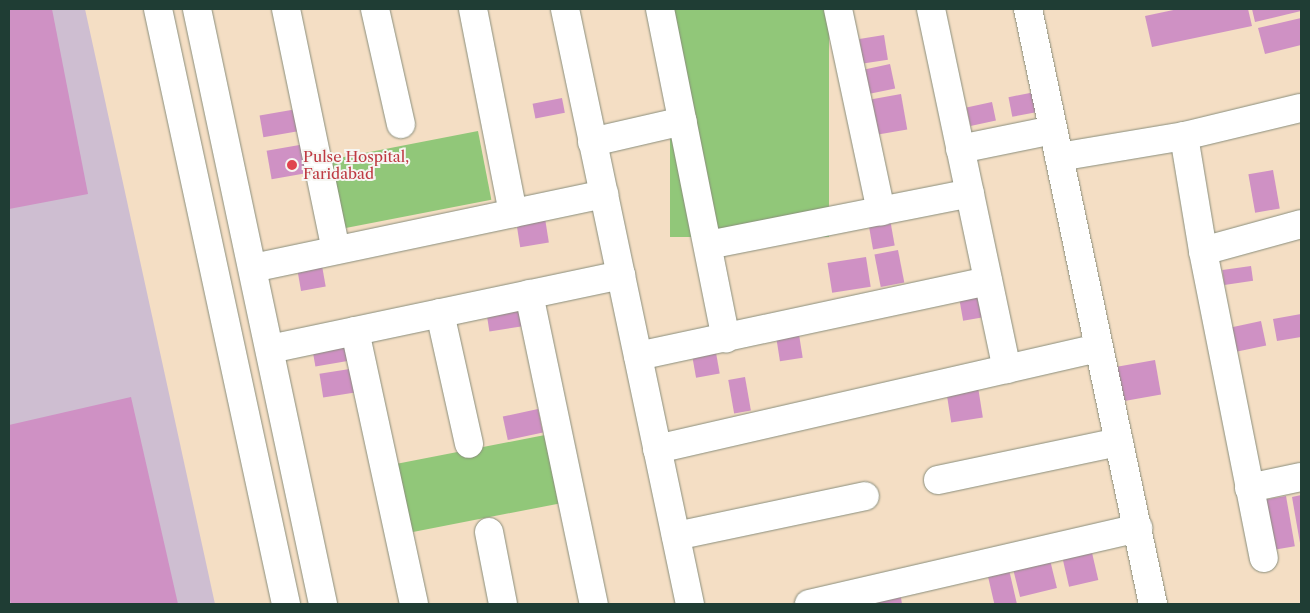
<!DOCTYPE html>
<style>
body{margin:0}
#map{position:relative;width:1310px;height:613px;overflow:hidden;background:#f4dec4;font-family:"Libre Caslon Text",serif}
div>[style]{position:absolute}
.industrial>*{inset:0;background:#cebed1}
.green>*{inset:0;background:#91c779;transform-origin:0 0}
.building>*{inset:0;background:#cf91c4;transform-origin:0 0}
.roads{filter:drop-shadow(0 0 1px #8a8e7c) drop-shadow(0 0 1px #8a8e7c)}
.minor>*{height:28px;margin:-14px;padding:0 14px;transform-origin:14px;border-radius:14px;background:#fff}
.dots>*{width:14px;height:14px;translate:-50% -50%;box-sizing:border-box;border:2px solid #f6f6f2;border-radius:50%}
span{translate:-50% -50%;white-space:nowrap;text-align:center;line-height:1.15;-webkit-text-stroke:4px #f6f6f2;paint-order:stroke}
.health-label{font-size:15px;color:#be3a42}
.left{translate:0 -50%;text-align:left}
.frame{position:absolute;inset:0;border:10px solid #1f3d34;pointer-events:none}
</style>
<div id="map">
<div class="industrial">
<div style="clip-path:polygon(9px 9px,85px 9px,215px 604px,9px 604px)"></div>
</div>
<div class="green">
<div style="left:670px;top:9px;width:159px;height:228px"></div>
<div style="left:478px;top:131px;width:70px;height:151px;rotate:79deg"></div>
<div style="left:545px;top:435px;width:70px;height:152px;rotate:79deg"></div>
</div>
<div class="building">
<div style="clip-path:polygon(9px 9px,52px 9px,88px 194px,9px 209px)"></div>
<div style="clip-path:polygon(1178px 9px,1248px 9px,1252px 26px,1152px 47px,1145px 16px)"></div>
<div style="clip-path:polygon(1252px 9px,1301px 9px,1301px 11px,1255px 22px)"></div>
<div style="clip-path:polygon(1301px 18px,1301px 45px,1265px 54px,1258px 28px)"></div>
<div style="left:884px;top:35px;width:25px;height:25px;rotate:81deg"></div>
<div style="left:890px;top:64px;width:25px;height:26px;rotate:78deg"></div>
<div style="left:1035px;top:92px;width:20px;height:27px;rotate:79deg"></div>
<div style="left:901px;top:94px;width:36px;height:31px;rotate:80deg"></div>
<div style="left:562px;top:98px;width:15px;height:30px;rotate:79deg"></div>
<div style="left:992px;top:102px;width:19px;height:26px;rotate:78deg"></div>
<div style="left:297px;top:109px;width:22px;height:38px;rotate:80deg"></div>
<div style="left:305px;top:144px;width:29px;height:39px;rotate:80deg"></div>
<div style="left:1273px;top:170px;width:39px;height:25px;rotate:80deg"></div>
<div style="left:544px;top:212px;width:31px;height:29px;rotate:81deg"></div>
<div style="left:890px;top:219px;width:27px;height:22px;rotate:80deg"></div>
<div style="left:898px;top:250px;width:33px;height:24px;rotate:79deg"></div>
<div style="left:866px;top:257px;width:30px;height:39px;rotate:81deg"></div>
<div style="left:321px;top:260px;width:27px;height:25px;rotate:80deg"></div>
<div style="left:1251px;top:266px;width:15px;height:29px;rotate:82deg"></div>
<div style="left:977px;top:290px;width:28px;height:19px;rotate:80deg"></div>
<div style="left:523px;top:307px;width:19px;height:37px;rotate:81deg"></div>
<div style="clip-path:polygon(1301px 314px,1301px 337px,1277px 341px,1273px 319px)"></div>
<div style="left:1261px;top:321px;width:25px;height:38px;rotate:78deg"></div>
<div style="left:798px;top:328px;width:30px;height:23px;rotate:81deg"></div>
<div style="left:351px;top:338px;width:22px;height:40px;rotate:80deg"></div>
<div style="left:715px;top:347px;width:27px;height:24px;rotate:80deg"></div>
<div style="left:1155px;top:360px;width:35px;height:40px;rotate:80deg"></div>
<div style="left:356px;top:368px;width:24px;height:37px;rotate:81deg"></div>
<div style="left:745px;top:377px;width:34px;height:17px;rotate:80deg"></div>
<div style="left:978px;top:387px;width:31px;height:32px;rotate:81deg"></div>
<div style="clip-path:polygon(131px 397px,178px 604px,11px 604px,9px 596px,9px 425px)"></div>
<div style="left:538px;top:409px;width:24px;height:36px;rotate:78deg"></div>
<div style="clip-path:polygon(1301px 495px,1301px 542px,1300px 543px,1292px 497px)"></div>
<div style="left:1286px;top:496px;width:51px;height:21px;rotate:80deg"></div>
<div style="left:1090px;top:544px;width:37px;height:30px;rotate:77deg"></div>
<div style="left:1048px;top:552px;width:37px;height:38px;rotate:76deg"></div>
<div style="left:1007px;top:561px;width:44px;height:22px;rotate:77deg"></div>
<div style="clip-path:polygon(899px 585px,902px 604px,877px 604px,874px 590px)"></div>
</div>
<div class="roads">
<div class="minor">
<div style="left:158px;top:9px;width:609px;rotate:77.86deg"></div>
<div style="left:197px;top:9px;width:608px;rotate:78.04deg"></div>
<div style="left:286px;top:9px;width:246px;rotate:78.3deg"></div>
<div style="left:375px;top:9px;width:118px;rotate:77.3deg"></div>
<div style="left:473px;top:9px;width:208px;rotate:78.9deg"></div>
<div style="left:565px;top:9px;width:608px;rotate:78.14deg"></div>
<div style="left:660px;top:9px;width:336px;rotate:78.7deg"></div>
<div style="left:838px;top:9px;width:207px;rotate:78deg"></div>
<div style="left:931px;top:9px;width:368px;rotate:78.1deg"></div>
<div style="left:1028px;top:9px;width:608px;rotate:78.14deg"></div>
<div style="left:1184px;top:136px;width:117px;rotate:80.6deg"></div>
<div style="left:1203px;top:251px;width:313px;rotate:78.8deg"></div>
<div style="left:592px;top:142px;width:93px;rotate:-13deg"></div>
<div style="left:960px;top:149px;width:95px;rotate:-11.5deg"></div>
<div style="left:1059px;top:157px;width:127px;rotate:-9.5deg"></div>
<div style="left:1184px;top:136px;width:120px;rotate:-13.5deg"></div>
<div style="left:708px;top:245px;width:267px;rotate:-11.2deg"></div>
<div style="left:1203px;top:251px;width:102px;rotate:-15.4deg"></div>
<div style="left:253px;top:268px;width:359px;rotate:-11.9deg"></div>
<div style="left:529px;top:294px;width:317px;rotate:78.2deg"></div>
<div style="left:440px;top:313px;width:134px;rotate:77.5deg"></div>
<div style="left:355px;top:331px;width:279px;rotate:77.8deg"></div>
<div style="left:270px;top:349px;width:359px;rotate:-11.9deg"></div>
<div style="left:638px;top:356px;width:358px;rotate:-12.1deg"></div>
<div style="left:657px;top:449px;width:453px;rotate:-12.9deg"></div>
<div style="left:938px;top:480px;width:185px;rotate:-11.9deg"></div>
<div style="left:1249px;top:488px;width:53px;rotate:-11.9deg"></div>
<div style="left:489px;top:532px;width:73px;rotate:79deg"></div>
<div style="left:676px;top:536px;width:193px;rotate:-11.9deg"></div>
<div style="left:809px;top:604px;width:338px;rotate:-13deg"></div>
</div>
</div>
<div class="dots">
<div style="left:292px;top:165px;background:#e0444e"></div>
</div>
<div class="health-label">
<span class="left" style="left:303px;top:165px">Pulse Hospital,<br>Faridabad</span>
</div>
<div class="frame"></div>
</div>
